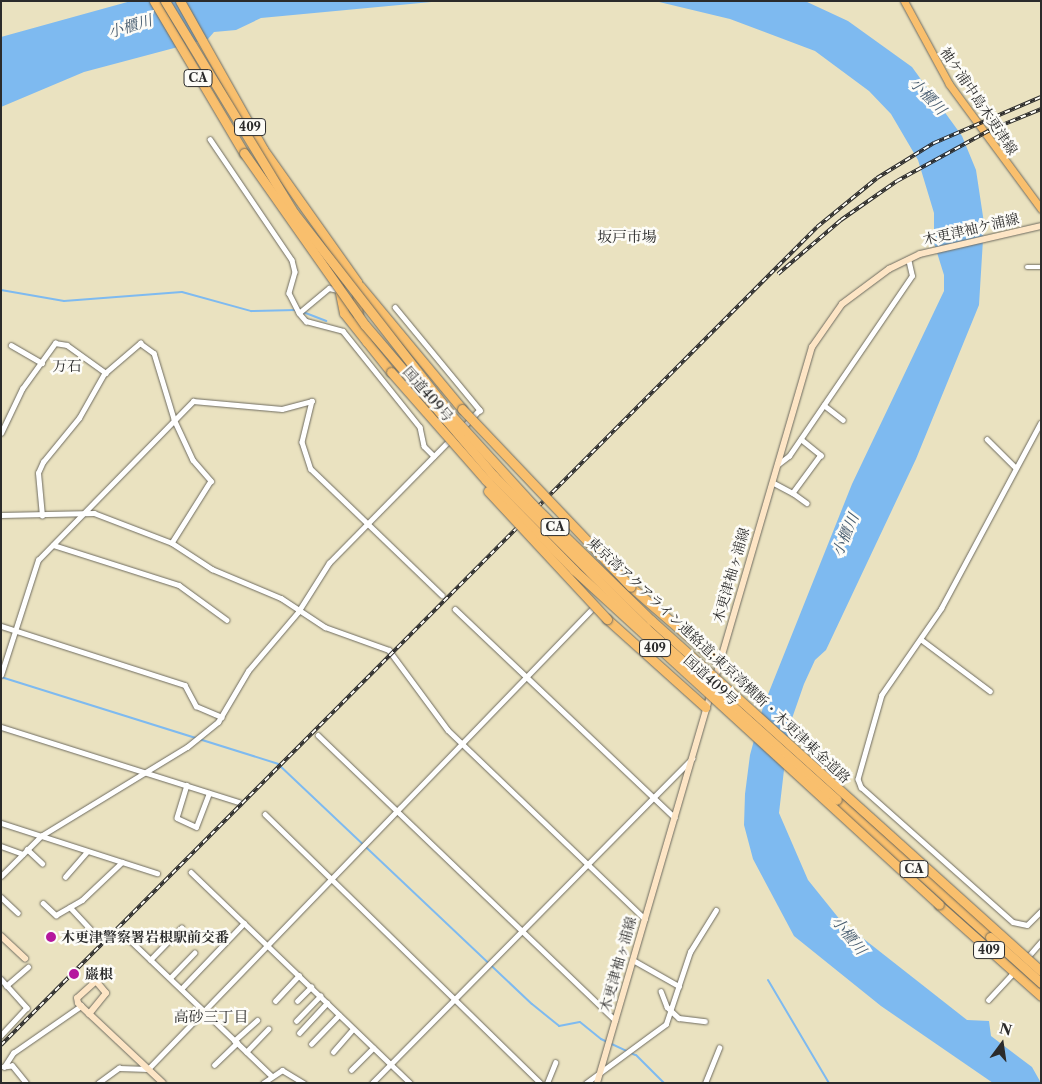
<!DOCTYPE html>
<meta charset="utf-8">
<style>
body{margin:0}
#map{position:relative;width:1042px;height:1084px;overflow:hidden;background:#eae2c0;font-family:"Libre Caslon Text","Noto Serif JP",serif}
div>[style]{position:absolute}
.water>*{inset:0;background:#7ebaf0}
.stream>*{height:2px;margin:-1px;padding:0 1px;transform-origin:1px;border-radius:1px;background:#7ebaf0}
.roads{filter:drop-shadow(0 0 1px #6e6b5f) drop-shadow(0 0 1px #6e6b5f)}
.street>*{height:4.5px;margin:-2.25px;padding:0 2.25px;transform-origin:2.25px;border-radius:2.25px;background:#fff}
.secondary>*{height:6px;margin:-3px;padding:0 3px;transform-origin:3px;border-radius:3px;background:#fde5c5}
.primary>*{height:7px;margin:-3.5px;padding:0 3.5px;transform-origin:3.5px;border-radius:3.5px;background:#f9bf6d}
.highway>*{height:9px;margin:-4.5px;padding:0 4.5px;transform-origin:4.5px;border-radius:4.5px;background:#f9bf6d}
.rail>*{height:4px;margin-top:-2px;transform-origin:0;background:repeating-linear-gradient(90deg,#fdfcf7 0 5.5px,#2b2b2b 0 11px);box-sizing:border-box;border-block:1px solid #2b2b2b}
.bridges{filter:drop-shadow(0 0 1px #6e6b5f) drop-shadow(0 0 1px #6e6b5f)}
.highway-bridge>*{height:9px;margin:-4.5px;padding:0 4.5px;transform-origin:4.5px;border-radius:4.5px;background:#f9bf6d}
.dots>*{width:14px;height:14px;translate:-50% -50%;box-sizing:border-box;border:2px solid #fdfcf7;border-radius:50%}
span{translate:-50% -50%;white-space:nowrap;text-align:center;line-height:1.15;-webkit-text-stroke:5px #fdfcf7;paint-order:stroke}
.shield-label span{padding:1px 4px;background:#fdfcf7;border:1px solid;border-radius:4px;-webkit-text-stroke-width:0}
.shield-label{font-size:12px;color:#2b2b2b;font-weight:700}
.street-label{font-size:14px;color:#2b2b2b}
.poi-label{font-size:14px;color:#2b2b2b;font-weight:700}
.left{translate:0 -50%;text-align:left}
.water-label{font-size:15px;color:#485d70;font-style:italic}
.neighbourhood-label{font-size:15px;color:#2b2b2b}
.frame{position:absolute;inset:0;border:2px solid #2b2b2b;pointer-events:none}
.north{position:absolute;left:977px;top:1019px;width:50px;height:50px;-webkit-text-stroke:4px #fdfcf7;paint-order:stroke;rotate:14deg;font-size:14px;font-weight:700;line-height:20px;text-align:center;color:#2b2b2b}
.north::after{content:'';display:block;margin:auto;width:18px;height:22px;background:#2b2b2b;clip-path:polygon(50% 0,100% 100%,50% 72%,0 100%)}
</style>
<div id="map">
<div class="water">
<div style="clip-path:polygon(131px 1px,442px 1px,261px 18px,236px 30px,214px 32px,208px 39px,84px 72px,1px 107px,1px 37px)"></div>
<div style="clip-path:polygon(655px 1px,805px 1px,848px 21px,912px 67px,962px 136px,976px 170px,984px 223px,979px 305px,916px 459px,826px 650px,815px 660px,804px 684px,789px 727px,779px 813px,808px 880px,841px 921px,967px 1020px,989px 1021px,991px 1036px,1032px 1067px,1041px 1083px,993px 1083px,881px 1006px,794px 936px,753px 859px,744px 825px,745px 794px,750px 755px,763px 707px,852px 484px,944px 291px,944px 275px,934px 243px,934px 213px,918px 160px,891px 114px,869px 91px,815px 51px,730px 19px)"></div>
</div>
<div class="stream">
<div style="left:1px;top:290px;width:64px;rotate:9.9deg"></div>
<div style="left:64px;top:301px;width:118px;rotate:-4.4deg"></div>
<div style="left:182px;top:292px;width:72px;rotate:15.4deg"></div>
<div style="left:251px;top:311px;width:45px;rotate:-1.3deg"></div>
<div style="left:303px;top:312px;width:25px;rotate:21deg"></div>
<div style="left:1px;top:677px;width:290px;rotate:17.4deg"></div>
<div style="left:278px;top:764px;width:349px;rotate:43.4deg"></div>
<div style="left:532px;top:1004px;width:35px;rotate:39deg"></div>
<div style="left:559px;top:1026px;width:21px;rotate:-11deg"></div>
<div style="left:580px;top:1022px;width:27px;rotate:39deg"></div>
<div style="left:601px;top:1039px;width:38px;rotate:25deg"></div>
<div style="left:636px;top:1055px;width:40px;rotate:45deg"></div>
<div style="left:768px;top:980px;width:120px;rotate:59.4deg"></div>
</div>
<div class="roads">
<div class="street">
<div style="left:210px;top:139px;width:146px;rotate:55.9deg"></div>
<div style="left:292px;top:260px;width:12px;rotate:76deg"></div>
<div style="left:295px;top:272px;width:22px;rotate:106deg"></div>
<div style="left:289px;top:293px;width:22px;rotate:63deg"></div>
<div style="left:299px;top:313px;width:11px;rotate:49deg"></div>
<div style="left:306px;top:321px;width:38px;rotate:15deg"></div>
<div style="left:343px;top:331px;width:123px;rotate:51.3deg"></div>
<div style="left:420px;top:427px;width:19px;rotate:78deg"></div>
<div style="left:424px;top:446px;width:14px;rotate:45deg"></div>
<div style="left:1027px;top:267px;width:14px"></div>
<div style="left:395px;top:307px;width:134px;rotate:50.5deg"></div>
<div style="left:480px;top:410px;width:25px;rotate:133deg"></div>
<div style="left:299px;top:313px;width:39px;rotate:-40deg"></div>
<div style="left:329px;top:288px;width:9px;rotate:13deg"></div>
<div style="left:11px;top:345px;width:36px;rotate:30deg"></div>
<div style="left:824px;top:405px;width:24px;rotate:38deg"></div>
<div style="left:1041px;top:423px;width:210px;rotate:118.2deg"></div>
<div style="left:942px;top:608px;width:106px;rotate:124.6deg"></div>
<div style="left:882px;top:695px;width:87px;rotate:105.9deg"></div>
<div style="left:858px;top:779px;width:9px;rotate:69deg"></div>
<div style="left:861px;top:787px;width:203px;rotate:41.6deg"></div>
<div style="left:1013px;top:922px;width:14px;rotate:12deg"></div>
<div style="left:1027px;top:925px;width:20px;rotate:-45deg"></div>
<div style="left:1px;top:433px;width:49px;rotate:-64.5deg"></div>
<div style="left:22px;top:389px;width:57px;rotate:-54.3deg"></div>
<div style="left:55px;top:343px;width:12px;rotate:9deg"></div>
<div style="left:67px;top:345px;width:48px;rotate:35.7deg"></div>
<div style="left:801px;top:439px;width:26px;rotate:39deg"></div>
<div style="left:821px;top:455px;width:47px;rotate:126.4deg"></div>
<div style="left:793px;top:493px;width:17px;rotate:36deg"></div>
<div style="left:987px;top:439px;width:40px;rotate:45deg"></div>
<div style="left:777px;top:465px;width:15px;rotate:-37deg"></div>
<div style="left:789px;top:456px;width:218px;rotate:-55.7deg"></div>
<div style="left:912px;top:276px;width:17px;rotate:-103deg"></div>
<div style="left:772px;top:482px;width:24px;rotate:28deg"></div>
<div style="left:1px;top:515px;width:93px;rotate:-1.2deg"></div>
<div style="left:94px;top:513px;width:84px;rotate:21deg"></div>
<div style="left:172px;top:543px;width:48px;rotate:33deg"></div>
<div style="left:212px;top:569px;width:75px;rotate:22.8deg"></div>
<div style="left:281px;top:598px;width:53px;rotate:33.4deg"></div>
<div style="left:325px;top:627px;width:68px;rotate:19.8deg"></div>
<div style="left:389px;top:650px;width:99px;rotate:53.6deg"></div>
<div style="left:448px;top:730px;width:273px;rotate:43.8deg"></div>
<div style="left:42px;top:516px;width:43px;rotate:-95.3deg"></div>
<div style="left:38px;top:473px;width:12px;rotate:-66deg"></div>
<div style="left:43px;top:462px;width:57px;rotate:-50.7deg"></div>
<div style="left:79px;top:418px;width:51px;rotate:-60.4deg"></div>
<div style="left:104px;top:374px;width:48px;rotate:-40.7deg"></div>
<div style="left:140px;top:343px;width:17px;rotate:36deg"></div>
<div style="left:154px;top:353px;width:69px;rotate:73.1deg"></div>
<div style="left:174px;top:419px;width:45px;rotate:65.1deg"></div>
<div style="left:193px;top:460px;width:28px;rotate:49deg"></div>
<div style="left:211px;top:481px;width:73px;rotate:122.2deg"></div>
<div style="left:53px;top:545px;width:132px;rotate:17.6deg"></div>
<div style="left:179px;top:585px;width:59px;rotate:36.1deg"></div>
<div style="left:455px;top:609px;width:303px;rotate:43.5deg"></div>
<div style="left:1px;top:626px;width:193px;rotate:17.8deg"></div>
<div style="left:185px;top:685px;width:24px;rotate:62deg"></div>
<div style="left:196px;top:706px;width:28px;rotate:23deg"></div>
<div style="left:922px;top:640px;width:85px;rotate:36.9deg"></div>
<div style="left:1px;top:675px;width:121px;rotate:-72.2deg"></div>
<div style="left:38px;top:560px;width:222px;rotate:-45.7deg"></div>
<div style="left:193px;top:401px;width:89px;rotate:5.1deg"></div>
<div style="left:282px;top:409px;width:31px;rotate:-15deg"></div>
<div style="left:312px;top:401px;width:42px;rotate:103.7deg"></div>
<div style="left:302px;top:442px;width:28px;rotate:72deg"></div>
<div style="left:311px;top:469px;width:182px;rotate:43.9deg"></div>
<div style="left:1px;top:727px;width:250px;rotate:17.5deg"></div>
<div style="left:318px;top:735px;width:412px;rotate:43.8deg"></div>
<div style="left:187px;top:785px;width:34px;rotate:107deg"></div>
<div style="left:177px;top:818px;width:21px;rotate:25deg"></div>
<div style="left:196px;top:827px;width:36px;rotate:-69deg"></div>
<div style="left:265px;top:814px;width:385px;rotate:44.3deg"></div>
<div style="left:1px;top:823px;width:164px;rotate:17.8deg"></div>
<div style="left:1px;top:846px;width:23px;rotate:20deg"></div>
<div style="left:27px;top:849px;width:21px;rotate:43deg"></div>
<div style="left:191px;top:872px;width:304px;rotate:43.9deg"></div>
<div style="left:1px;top:876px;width:57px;rotate:-45deg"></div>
<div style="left:41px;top:836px;width:171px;rotate:-31.4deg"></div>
<div style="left:187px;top:747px;width:40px;rotate:-39deg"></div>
<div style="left:218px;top:722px;width:59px;rotate:-59.5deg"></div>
<div style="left:248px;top:671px;width:77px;rotate:-49.7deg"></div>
<div style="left:298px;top:612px;width:58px;rotate:-57.7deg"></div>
<div style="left:329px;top:563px;width:173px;rotate:-45.5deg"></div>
<div style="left:65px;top:877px;width:33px;rotate:-49deg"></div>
<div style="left:1px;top:897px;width:23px;rotate:43deg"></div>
<div style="left:43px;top:903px;width:18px;rotate:43deg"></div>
<div style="left:56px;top:915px;width:30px;rotate:-30deg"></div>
<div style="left:82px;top:900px;width:55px;rotate:-43.5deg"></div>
<div style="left:70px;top:907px;width:33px;rotate:47deg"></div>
<div style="left:129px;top:939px;width:198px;rotate:43.8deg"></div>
<div style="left:1026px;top:959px;width:23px;rotate:-49deg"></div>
<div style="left:150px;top:960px;width:45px;rotate:-45.9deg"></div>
<div style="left:633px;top:960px;width:53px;rotate:29.5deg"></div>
<div style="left:170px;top:978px;width:35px;rotate:-46deg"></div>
<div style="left:1px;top:979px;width:39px;rotate:48deg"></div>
<div style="left:27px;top:1008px;width:38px;rotate:133deg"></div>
<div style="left:6px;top:986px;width:29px;rotate:-41deg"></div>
<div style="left:181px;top:989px;width:91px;rotate:-46.3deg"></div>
<div style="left:661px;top:991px;width:17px;rotate:69deg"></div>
<div style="left:667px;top:1007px;width:16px;rotate:43deg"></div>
<div style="left:679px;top:1018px;width:26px;rotate:7deg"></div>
<div style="left:988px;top:1000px;width:38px;rotate:-47deg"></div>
<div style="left:275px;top:1001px;width:35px;rotate:-47deg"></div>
<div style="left:297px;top:1001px;width:20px;rotate:-45deg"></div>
<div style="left:296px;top:1021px;width:35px;rotate:-46deg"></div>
<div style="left:299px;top:1033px;width:41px;rotate:-47deg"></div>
<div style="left:234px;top:1041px;width:31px;rotate:-42deg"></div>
<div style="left:311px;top:1044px;width:40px;rotate:-46deg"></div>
<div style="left:246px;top:1052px;width:32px;rotate:-46deg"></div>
<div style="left:333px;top:1052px;width:30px;rotate:-49deg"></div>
<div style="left:214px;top:1065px;width:32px;rotate:-44deg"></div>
<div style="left:351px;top:1070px;width:31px;rotate:-45deg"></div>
<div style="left:26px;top:1083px;width:22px;rotate:-129deg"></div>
<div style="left:12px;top:1066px;width:8px;rotate:173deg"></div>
<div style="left:4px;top:1067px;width:17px;rotate:-57deg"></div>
<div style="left:13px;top:1053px;width:83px;rotate:-34.7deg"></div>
<div style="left:98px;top:1083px;width:26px;rotate:-36deg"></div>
<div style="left:119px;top:1068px;width:29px;rotate:2deg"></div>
<div style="left:148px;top:1069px;width:638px;rotate:-46.02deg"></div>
<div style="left:263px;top:1083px;width:23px;rotate:-34deg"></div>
<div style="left:282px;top:1070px;width:26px;rotate:31deg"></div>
<div style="left:372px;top:1083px;width:456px;rotate:-45.4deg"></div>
<div style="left:547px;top:1083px;width:22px;rotate:-68deg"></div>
<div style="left:586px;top:1083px;width:99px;rotate:-36.4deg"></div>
<div style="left:666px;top:1024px;width:76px;rotate:-71.6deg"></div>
<div style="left:690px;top:952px;width:49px;rotate:-58.2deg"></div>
<div style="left:705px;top:1083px;width:38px;rotate:-68deg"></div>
</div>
<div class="secondary">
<div style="left:1px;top:936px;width:33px;rotate:43deg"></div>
<div style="left:89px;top:1014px;width:27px;rotate:-51deg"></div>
<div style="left:106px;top:993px;width:16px;rotate:-130deg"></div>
<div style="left:96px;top:981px;width:25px;rotate:138deg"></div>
<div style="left:77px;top:998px;width:5px;rotate:79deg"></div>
<div style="left:78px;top:1003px;width:4px;rotate:45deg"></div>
<div style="left:81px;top:1006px;width:112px;rotate:43.2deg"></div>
<div style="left:597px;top:1083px;width:767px;rotate:-73.72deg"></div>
<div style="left:812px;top:347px;width:52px;rotate:-55.1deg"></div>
<div style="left:842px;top:304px;width:59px;rotate:-36.7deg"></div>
<div style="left:889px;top:269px;width:34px;rotate:-26deg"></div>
<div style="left:920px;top:254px;width:124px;rotate:-13deg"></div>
</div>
<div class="primary">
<div style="left:904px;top:1px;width:94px;rotate:61.5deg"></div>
<div style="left:949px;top:84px;width:155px;rotate:53.6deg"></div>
</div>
<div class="highway">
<div style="left:154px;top:1px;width:177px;rotate:59.4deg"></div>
<div style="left:180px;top:1px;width:170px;rotate:60.7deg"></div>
<div style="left:263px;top:149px;width:163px;rotate:54.7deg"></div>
<div style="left:357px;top:282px;width:44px;rotate:88.7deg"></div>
<div style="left:358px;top:326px;width:18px;rotate:61deg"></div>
<div style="left:334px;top:263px;width:51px;rotate:78.7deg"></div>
<div style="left:344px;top:313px;width:75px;rotate:51.5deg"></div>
<div style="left:360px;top:286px;width:160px;rotate:50.3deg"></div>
<div style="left:631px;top:587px;width:116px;rotate:40.8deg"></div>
<div style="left:607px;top:619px;width:132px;rotate:41.9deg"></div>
<div style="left:837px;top:800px;width:205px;rotate:41.8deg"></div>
<div style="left:939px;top:905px;width:137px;rotate:41.7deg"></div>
</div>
</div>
<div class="rail">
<div style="left:778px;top:274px;width:83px;rotate:-40.6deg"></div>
<div style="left:841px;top:220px;width:68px;rotate:-34.9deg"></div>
<div style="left:897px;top:181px;width:106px;rotate:-28.7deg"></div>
<div style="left:990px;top:130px;width:55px;rotate:-22.4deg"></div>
<div style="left:1px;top:1045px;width:1155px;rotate:-45.07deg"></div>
<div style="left:817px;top:227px;width:77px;rotate:-39.2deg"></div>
<div style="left:877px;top:178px;width:67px;rotate:-31.6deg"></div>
<div style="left:934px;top:143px;width:116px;rotate:-23.3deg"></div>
</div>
<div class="bridges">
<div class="highway-bridge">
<div style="left:165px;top:1px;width:248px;rotate:58.7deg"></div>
<div style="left:294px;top:213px;width:257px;rotate:52.1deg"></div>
<div style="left:452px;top:416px;width:120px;rotate:47.7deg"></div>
<div style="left:533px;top:505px;width:165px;rotate:44.3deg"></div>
<div style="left:651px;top:620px;width:525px;rotate:41.99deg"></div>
<div style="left:244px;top:153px;width:210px;rotate:54.9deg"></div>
<div style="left:365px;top:325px;width:199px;rotate:49.5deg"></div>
<div style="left:494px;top:476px;width:214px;rotate:45deg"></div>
<div style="left:645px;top:627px;width:258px;rotate:42deg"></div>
<div style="left:391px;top:372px;width:144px;rotate:48.7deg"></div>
<div style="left:486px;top:480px;width:126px;rotate:45.6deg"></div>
<div style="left:574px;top:570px;width:495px;rotate:42.5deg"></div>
<div style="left:462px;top:409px;width:245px;rotate:46.5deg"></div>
<div style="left:488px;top:491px;width:175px;rotate:47.1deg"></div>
<div style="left:990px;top:937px;width:69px;rotate:42deg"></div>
</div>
</div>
<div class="dots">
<div style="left:51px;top:937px;background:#b5179e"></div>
<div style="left:74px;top:974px;background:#b5179e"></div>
</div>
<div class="shield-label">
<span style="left:198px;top:78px">CA</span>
<span style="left:250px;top:127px">409</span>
<span style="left:555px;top:527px">CA</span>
<span style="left:655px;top:648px">409</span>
<span style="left:914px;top:869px">CA</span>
<span style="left:989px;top:950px">409</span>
</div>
<div class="street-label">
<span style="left:979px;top:101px;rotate:56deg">袖ケ浦中島木更津線</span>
<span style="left:971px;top:229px;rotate:-13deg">木更津袖ケ浦線</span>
<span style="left:428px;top:394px;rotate:49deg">国道409号</span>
<span style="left:731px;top:575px;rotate:-74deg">木更津袖ヶ浦線</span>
<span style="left:719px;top:660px;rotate:43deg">東京湾アクアライン連絡道;東京湾横断・木更津東金道路</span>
<span style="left:711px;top:680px;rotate:42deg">国道409号</span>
<span style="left:618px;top:964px;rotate:-74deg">木更津袖ヶ浦線</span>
</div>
<div class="poi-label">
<span class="left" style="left:61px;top:937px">木更津警察署岩根駅前交番</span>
<span class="left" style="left:85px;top:974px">巌根</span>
</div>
<div class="water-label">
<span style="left:130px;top:26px;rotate:-17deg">小櫃川</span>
<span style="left:928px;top:96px;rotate:46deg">小櫃川</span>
<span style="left:845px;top:535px;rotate:-67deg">小櫃川</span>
<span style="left:849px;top:935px;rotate:51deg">小櫃川</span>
</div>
<div class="neighbourhood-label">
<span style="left:627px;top:237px">坂戸市場</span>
<span style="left:67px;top:366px">万石</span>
<span style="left:211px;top:1017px">高砂三丁目</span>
</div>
<div class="frame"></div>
<div class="north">N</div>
</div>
